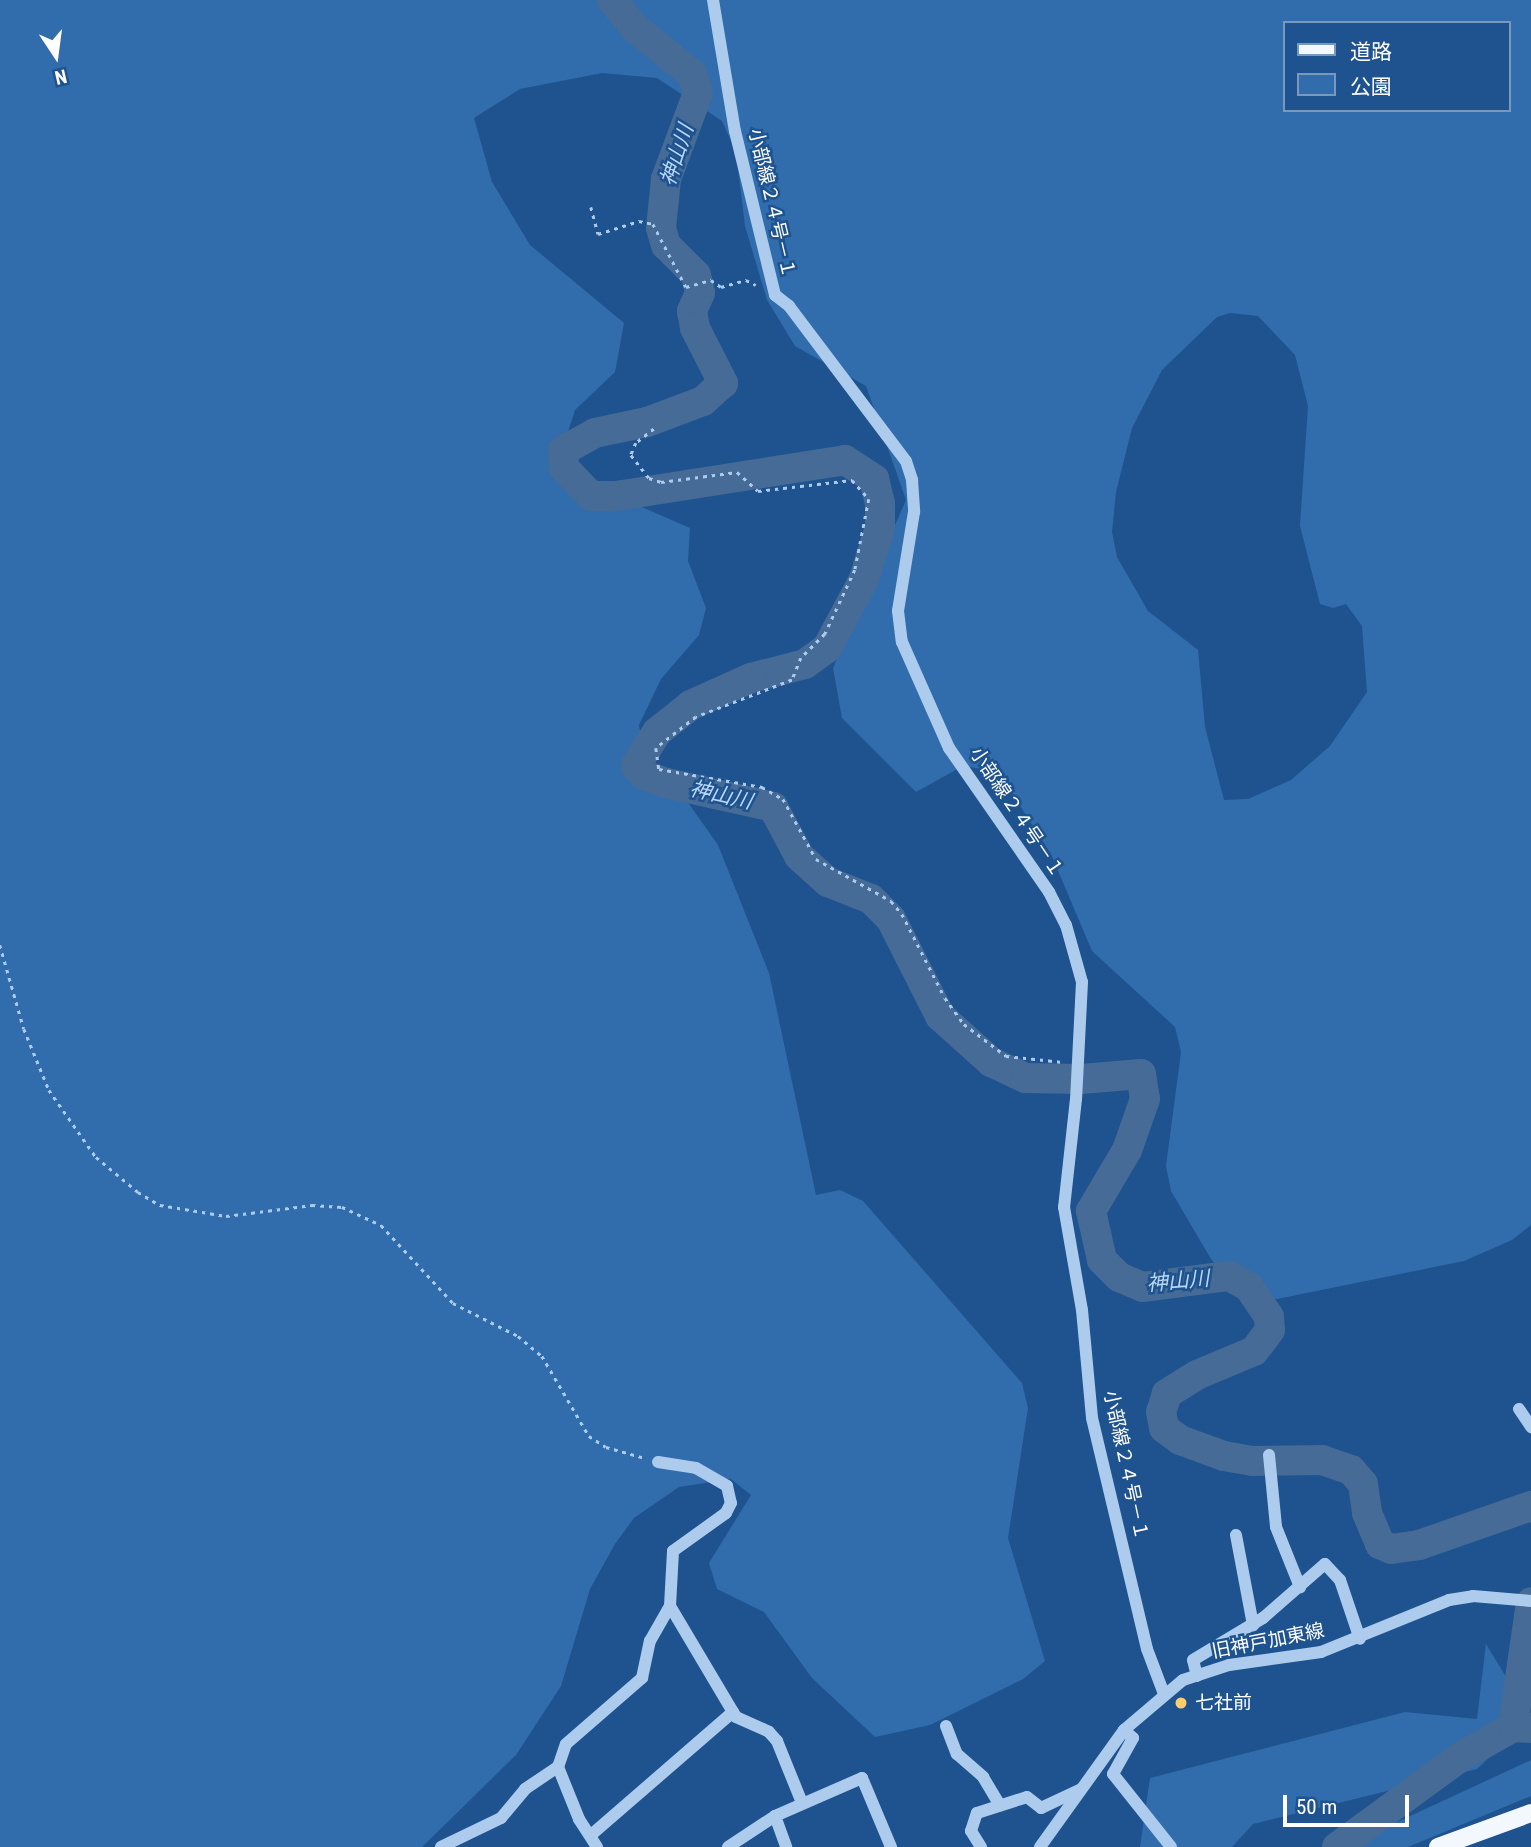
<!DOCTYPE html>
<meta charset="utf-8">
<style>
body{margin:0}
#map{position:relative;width:1531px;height:1847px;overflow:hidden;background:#1e538f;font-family:"Roboto Condensed","Noto Sans JP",sans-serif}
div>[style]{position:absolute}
.green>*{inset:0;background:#316dad}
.river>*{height:30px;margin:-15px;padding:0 15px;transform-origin:15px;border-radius:15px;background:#466b96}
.path>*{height:2.5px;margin-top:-1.25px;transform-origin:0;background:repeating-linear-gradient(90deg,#adcced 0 3.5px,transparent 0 8.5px)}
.minor>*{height:12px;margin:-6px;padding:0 6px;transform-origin:6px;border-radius:6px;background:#adcced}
.major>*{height:18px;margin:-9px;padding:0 9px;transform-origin:9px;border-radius:9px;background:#f3f8ff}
.dots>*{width:19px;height:19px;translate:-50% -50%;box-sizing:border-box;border:4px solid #1e538f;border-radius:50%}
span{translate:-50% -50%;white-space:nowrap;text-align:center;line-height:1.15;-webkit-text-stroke:5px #1e538f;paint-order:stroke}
.street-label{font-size:19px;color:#fff}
.poi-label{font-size:19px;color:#fff}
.left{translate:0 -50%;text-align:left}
.water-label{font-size:21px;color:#b9d6f4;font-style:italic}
.legend{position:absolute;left:1283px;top:21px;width:228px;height:91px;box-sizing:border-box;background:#1e538f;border:2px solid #7898bc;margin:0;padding:9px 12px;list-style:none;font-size:21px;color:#fff}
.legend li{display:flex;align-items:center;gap:14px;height:35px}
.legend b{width:35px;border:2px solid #7898bc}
.north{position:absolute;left:21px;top:21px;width:70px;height:70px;-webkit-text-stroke:5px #1e538f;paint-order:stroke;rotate:167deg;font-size:19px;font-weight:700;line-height:28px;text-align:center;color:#fff}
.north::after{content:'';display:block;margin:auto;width:24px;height:32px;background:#fff;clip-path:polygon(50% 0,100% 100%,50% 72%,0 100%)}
.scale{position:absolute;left:1283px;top:1795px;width:126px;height:32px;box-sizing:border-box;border:4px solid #fff;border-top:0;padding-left:9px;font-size:21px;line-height:24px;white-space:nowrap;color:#fff;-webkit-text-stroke:5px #1e538f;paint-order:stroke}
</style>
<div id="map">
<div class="green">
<div style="clip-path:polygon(evenodd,0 0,1531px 0,1531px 1225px,1512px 1240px,1464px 1261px,1277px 1299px,1251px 1297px,1229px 1280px,1211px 1259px,1171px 1191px,1166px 1166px,1181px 1052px,1175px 1027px,1092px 951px,1051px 854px,1008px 787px,988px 770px,963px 766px,916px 792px,842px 718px,833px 668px,906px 500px,866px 386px,795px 346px,767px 300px,745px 226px,736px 152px,722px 121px,657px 78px,602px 73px,520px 89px,474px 118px,492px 182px,530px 245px,624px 323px,615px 372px,575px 410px,560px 457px,598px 488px,690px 528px,688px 561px,706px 608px,699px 635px,661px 679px,639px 725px,643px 749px,651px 772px,689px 804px,718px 845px,769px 973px,816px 1195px,840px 1190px,863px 1201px,1022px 1383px,1028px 1408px,1008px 1538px,1045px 1661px,1023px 1679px,930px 1725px,875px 1737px,812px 1678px,764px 1612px,717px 1589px,709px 1563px,751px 1495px,731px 1479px,679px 1487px,634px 1518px,615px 1544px,590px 1589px,561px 1686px,516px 1755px,422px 1847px,0 1847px,0 0,1284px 23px,1508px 23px,1508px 110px,1284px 110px,1284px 23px,0 0,1230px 313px,1258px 316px,1295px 355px,1308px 406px,1300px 526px,1320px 604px,1333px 608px,1346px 604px,1362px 626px,1367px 692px,1330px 746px,1291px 780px,1248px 799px,1224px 800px,1205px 727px,1198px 650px,1148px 611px,1117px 557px,1112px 532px,1116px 492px,1132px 428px,1162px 370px,1217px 317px,1230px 313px)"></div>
<div style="clip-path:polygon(1486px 1644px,1531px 1718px,1477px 1769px,1253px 1824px,1232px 1847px,1140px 1847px,1150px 1778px,1405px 1712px,1477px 1719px)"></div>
<div style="clip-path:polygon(1531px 1760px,1531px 1796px,1408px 1847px,1357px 1847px,1378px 1831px)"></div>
</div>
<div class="river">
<div style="left:612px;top:0;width:36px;rotate:51deg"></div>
<div style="left:635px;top:28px;width:73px;rotate:38.9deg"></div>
<div style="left:692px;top:74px;width:20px;rotate:72deg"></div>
<div style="left:698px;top:93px;width:92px;rotate:110.4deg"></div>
<div style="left:666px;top:179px;width:49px;rotate:95.8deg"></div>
<div style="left:661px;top:228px;width:18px;rotate:74deg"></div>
<div style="left:666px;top:245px;width:42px;rotate:45deg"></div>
<div style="left:696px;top:275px;width:18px;rotate:77deg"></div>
<div style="left:700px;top:293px;width:20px;rotate:114deg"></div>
<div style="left:692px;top:311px;width:17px;rotate:80deg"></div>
<div style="left:695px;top:328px;width:62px;rotate:63deg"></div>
<div style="left:723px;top:383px;width:27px;rotate:138deg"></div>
<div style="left:703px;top:401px;width:60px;rotate:159.4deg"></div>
<div style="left:647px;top:422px;width:53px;rotate:168.1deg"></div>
<div style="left:595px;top:433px;width:37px;rotate:151deg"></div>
<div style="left:563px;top:451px;width:17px;rotate:87deg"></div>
<div style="left:564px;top:468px;width:39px;rotate:46deg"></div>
<div style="left:591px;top:496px;width:25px"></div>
<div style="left:616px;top:496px;width:232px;rotate:-8.9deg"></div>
<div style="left:845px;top:460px;width:35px;rotate:33deg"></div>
<div style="left:874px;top:479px;width:25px;rotate:76deg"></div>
<div style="left:880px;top:503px;width:24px;rotate:90deg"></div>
<div style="left:880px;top:527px;width:54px;rotate:107.1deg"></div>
<div style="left:864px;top:579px;width:78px;rotate:118.2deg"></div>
<div style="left:827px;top:648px;width:27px;rotate:144deg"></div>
<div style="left:805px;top:664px;width:56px;rotate:165.5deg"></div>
<div style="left:751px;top:678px;width:66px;rotate:155.8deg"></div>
<div style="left:691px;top:705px;width:43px;rotate:141.5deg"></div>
<div style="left:657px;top:732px;width:40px;rotate:122deg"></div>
<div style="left:636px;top:766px;width:12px;rotate:48deg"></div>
<div style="left:644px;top:775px;width:23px;rotate:20deg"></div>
<div style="left:666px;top:783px;width:110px;rotate:12.6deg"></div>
<div style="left:773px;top:807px;width:55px;rotate:62deg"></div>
<div style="left:799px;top:856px;width:39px;rotate:42deg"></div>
<div style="left:828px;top:882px;width:46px;rotate:21.6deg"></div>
<div style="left:871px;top:899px;width:28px;rotate:45deg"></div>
<div style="left:891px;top:919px;width:109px;rotate:63.2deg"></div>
<div style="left:940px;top:1016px;width:69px;rotate:42deg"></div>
<div style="left:991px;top:1062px;width:38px;rotate:25deg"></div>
<div style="left:1025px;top:1078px;width:56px;rotate:1deg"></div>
<div style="left:1081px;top:1079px;width:60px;rotate:-4.8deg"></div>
<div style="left:1141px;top:1074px;width:25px;rotate:81deg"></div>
<div style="left:1145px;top:1099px;width:54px;rotate:109.4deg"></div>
<div style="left:1127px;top:1150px;width:71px;rotate:120.5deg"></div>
<div style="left:1091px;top:1211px;width:50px;rotate:77.3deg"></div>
<div style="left:1102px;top:1260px;width:24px;rotate:45deg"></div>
<div style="left:1119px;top:1277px;width:25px;rotate:23deg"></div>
<div style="left:1142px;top:1287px;width:88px;rotate:-7.2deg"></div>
<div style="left:1229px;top:1276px;width:23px;rotate:29deg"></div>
<div style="left:1249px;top:1287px;width:36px;rotate:56deg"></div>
<div style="left:1269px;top:1317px;width:13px;rotate:86deg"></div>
<div style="left:1270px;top:1330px;width:26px;rotate:127deg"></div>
<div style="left:1254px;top:1351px;width:62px;rotate:157.2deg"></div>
<div style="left:1197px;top:1375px;width:36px;rotate:148deg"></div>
<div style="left:1167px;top:1394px;width:19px;rotate:108deg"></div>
<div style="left:1161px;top:1412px;width:16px;rotate:79deg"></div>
<div style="left:1164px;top:1428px;width:20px;rotate:37deg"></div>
<div style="left:1180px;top:1440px;width:47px;rotate:20deg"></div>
<div style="left:1224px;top:1456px;width:29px;rotate:10deg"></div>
<div style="left:1253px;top:1461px;width:69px;rotate:-0.8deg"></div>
<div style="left:1322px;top:1460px;width:31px;rotate:19deg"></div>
<div style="left:1351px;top:1470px;width:18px;rotate:49deg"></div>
<div style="left:1363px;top:1484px;width:29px;rotate:82deg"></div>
<div style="left:1367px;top:1513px;width:34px;rotate:67deg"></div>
<div style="left:1380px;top:1544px;width:12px;rotate:24deg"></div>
<div style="left:1391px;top:1549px;width:28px;rotate:-8deg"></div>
<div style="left:1419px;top:1545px;width:119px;rotate:-19.2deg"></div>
<div style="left:1513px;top:1727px;width:126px;rotate:-81.8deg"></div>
<div style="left:1337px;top:1847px;width:155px;rotate:-36.1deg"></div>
<div style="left:1462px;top:1756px;width:59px;rotate:-29.6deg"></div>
<div style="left:1513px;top:1727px;width:18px;rotate:3deg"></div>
</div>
<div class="path">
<div style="left:591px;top:207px;width:28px;rotate:75deg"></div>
<div style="left:598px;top:234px;width:43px;rotate:-17.6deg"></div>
<div style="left:639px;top:221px;width:14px;rotate:12deg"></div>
<div style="left:653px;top:224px;width:71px;rotate:62.4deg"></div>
<div style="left:686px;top:287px;width:26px;rotate:-16deg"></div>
<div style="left:711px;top:280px;width:12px;rotate:35deg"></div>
<div style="left:721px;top:287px;width:26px;rotate:-16deg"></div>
<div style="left:746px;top:280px;width:11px;rotate:27deg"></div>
<div style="left:654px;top:429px;width:23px;rotate:142deg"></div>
<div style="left:636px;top:443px;width:13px;rotate:113deg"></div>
<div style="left:631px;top:455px;width:29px;rotate:52deg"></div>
<div style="left:649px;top:478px;width:13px;rotate:18deg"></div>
<div style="left:661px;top:482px;width:77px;rotate:-7.5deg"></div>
<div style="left:737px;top:472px;width:28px;rotate:42deg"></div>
<div style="left:758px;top:491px;width:95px;rotate:-6.7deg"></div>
<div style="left:852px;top:480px;width:25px;rotate:48deg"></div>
<div style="left:869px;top:499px;width:72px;rotate:101.2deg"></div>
<div style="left:855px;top:570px;width:71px;rotate:115.1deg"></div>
<div style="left:825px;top:634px;width:34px;rotate:135deg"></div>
<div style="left:801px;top:658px;width:24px;rotate:112deg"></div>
<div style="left:792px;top:680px;width:103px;rotate:158.9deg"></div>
<div style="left:696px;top:717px;width:51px;rotate:142.2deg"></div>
<div style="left:656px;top:748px;width:21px;rotate:82deg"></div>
<div style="left:659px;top:769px;width:105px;rotate:9.9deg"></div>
<div style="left:762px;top:787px;width:24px;rotate:30deg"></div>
<div style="left:783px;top:799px;width:68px;rotate:61.2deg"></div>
<div style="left:816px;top:859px;width:86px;rotate:29.2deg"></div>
<div style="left:891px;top:901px;width:17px;rotate:50deg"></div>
<div style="left:902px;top:914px;width:94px;rotate:62.9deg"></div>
<div style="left:945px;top:998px;width:32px;rotate:54deg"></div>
<div style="left:964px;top:1024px;width:53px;rotate:37.3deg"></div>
<div style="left:1006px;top:1056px;width:57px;rotate:6deg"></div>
<div style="left:0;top:945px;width:87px;rotate:74.1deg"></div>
<div style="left:24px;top:1029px;width:66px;rotate:67.7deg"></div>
<div style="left:49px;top:1090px;width:82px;rotate:55deg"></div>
<div style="left:96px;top:1157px;width:55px;rotate:39.8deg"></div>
<div style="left:138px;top:1192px;width:26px;rotate:31deg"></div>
<div style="left:160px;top:1205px;width:67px;rotate:9.5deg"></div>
<div style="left:226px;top:1216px;width:87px;rotate:-7.3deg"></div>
<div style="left:312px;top:1205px;width:30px;rotate:4deg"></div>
<div style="left:342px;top:1207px;width:43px;rotate:24.8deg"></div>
<div style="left:381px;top:1225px;width:106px;rotate:47.3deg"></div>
<div style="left:453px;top:1303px;width:73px;rotate:26.9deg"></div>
<div style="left:518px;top:1336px;width:31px;rotate:40deg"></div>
<div style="left:542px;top:1356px;width:93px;rotate:59.6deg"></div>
<div style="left:589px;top:1436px;width:20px;rotate:33deg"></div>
<div style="left:606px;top:1447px;width:41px;rotate:15.8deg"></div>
</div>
<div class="minor">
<div style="left:713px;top:0;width:133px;rotate:80.5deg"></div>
<div style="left:735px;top:131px;width:169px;rotate:76.3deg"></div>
<div style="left:775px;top:295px;width:18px;rotate:38deg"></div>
<div style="left:789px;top:306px;width:194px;rotate:53deg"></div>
<div style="left:906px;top:461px;width:20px;rotate:72deg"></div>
<div style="left:912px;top:480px;width:32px;rotate:86deg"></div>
<div style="left:914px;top:512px;width:100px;rotate:99.2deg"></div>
<div style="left:898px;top:611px;width:31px;rotate:83deg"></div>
<div style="left:902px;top:642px;width:116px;rotate:66.1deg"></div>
<div style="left:949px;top:748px;width:175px;rotate:55.2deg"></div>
<div style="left:1049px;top:892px;width:37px;rotate:63deg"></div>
<div style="left:1066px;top:925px;width:59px;rotate:74.3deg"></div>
<div style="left:1082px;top:982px;width:117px;rotate:92.9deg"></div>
<div style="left:1076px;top:1099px;width:109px;rotate:96.3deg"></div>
<div style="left:1064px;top:1207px;width:105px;rotate:80.1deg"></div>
<div style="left:1082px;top:1310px;width:108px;rotate:84.7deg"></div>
<div style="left:1092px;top:1418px;width:237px;rotate:76.6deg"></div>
<div style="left:1147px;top:1649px;width:48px;rotate:69.3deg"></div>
<div style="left:1519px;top:1409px;width:22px;rotate:56deg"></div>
<div style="left:1269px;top:1455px;width:72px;rotate:84.4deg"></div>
<div style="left:1276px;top:1527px;width:65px;rotate:68.2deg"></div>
<div style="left:658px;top:1462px;width:38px;rotate:9deg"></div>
<div style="left:696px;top:1468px;width:36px;rotate:30deg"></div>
<div style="left:727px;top:1486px;width:17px;rotate:77deg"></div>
<div style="left:731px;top:1503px;width:11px;rotate:117deg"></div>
<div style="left:726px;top:1513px;width:65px;rotate:144.4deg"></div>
<div style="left:673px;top:1551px;width:55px;rotate:93.1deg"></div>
<div style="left:670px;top:1606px;width:129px;rotate:59.3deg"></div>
<div style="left:736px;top:1717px;width:36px;rotate:24deg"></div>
<div style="left:769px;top:1732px;width:12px;rotate:48deg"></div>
<div style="left:777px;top:1741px;width:67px;rotate:68deg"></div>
<div style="left:1236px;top:1535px;width:92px;rotate:79.3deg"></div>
<div style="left:1197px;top:1676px;width:16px;rotate:-104deg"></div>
<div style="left:1193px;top:1660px;width:82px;rotate:-31deg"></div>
<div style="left:1263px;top:1618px;width:82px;rotate:-41.1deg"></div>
<div style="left:1325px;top:1564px;width:22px;rotate:47deg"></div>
<div style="left:1340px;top:1580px;width:62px;rotate:71.3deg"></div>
<div style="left:946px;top:1726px;width:30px;rotate:69deg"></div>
<div style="left:957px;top:1754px;width:35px;rotate:41deg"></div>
<div style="left:983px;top:1777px;width:33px;rotate:59deg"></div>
<div style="left:1124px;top:1730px;width:12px;rotate:42deg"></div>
<div style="left:1133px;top:1738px;width:41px;rotate:119.1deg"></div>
<div style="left:1113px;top:1774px;width:93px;rotate:51.5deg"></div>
<div style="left:775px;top:1816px;width:33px;rotate:70deg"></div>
<div style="left:591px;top:1835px;width:188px;rotate:-40.9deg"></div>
<div style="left:441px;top:1847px;width:67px;rotate:-25.8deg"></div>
<div style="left:501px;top:1818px;width:38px;rotate:-50deg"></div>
<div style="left:525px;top:1789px;width:40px;rotate:-34deg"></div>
<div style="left:597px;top:1847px;width:33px;rotate:-123deg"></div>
<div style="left:579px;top:1819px;width:56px;rotate:-112deg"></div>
<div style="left:558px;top:1767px;width:24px;rotate:-71deg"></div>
<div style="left:566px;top:1744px;width:101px;rotate:-41deg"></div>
<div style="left:642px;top:1678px;width:38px;rotate:-78deg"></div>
<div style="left:650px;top:1641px;width:40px;rotate:-60.3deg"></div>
<div style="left:728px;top:1847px;width:56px;rotate:-33.4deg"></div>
<div style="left:775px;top:1816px;width:95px;rotate:-23.6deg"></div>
<div style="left:862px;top:1778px;width:75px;rotate:67.2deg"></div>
<div style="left:981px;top:1847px;width:19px;rotate:-122deg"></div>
<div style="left:971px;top:1831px;width:19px;rotate:-72deg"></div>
<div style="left:977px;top:1813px;width:52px;rotate:-17.7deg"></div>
<div style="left:1027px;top:1797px;width:18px;rotate:38deg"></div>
<div style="left:1041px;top:1808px;width:42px;rotate:-25.3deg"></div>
<div style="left:1040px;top:1847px;width:144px;rotate:-54.3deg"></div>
<div style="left:1124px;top:1730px;width:77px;rotate:-40.3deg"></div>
<div style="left:1183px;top:1680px;width:48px;rotate:-18.1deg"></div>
<div style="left:1229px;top:1665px;width:93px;rotate:-8deg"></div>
<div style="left:1321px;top:1652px;width:138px;rotate:-22.1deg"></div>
<div style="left:1449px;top:1600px;width:24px;rotate:-9deg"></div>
<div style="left:1473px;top:1596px;width:58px;rotate:4.9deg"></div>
</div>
<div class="major">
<div style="left:1438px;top:1847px;width:99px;rotate:-20.1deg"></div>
</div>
<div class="dots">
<div style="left:1181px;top:1703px;background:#fcce6c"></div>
</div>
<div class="street-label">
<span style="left:772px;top:203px;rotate:77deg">小部線２４号－１</span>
<span style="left:1017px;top:812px;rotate:56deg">小部線２４号－１</span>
<span style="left:1126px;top:1465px;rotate:78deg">小部線２４号－１</span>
<span style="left:1268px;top:1641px;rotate:-11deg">旧神戸加東線</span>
</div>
<div class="poi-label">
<span class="left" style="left:1195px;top:1703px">七社前</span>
</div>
<div class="water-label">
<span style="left:677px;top:155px;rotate:-72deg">神山川</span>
<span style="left:721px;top:795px;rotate:13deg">神山川</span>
<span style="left:1178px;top:1281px;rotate:-5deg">神山川</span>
</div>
<ul class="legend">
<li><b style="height:9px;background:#f3f8ff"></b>道路</li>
<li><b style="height:19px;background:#316dad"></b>公園</li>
</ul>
<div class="north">N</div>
<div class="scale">50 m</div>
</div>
